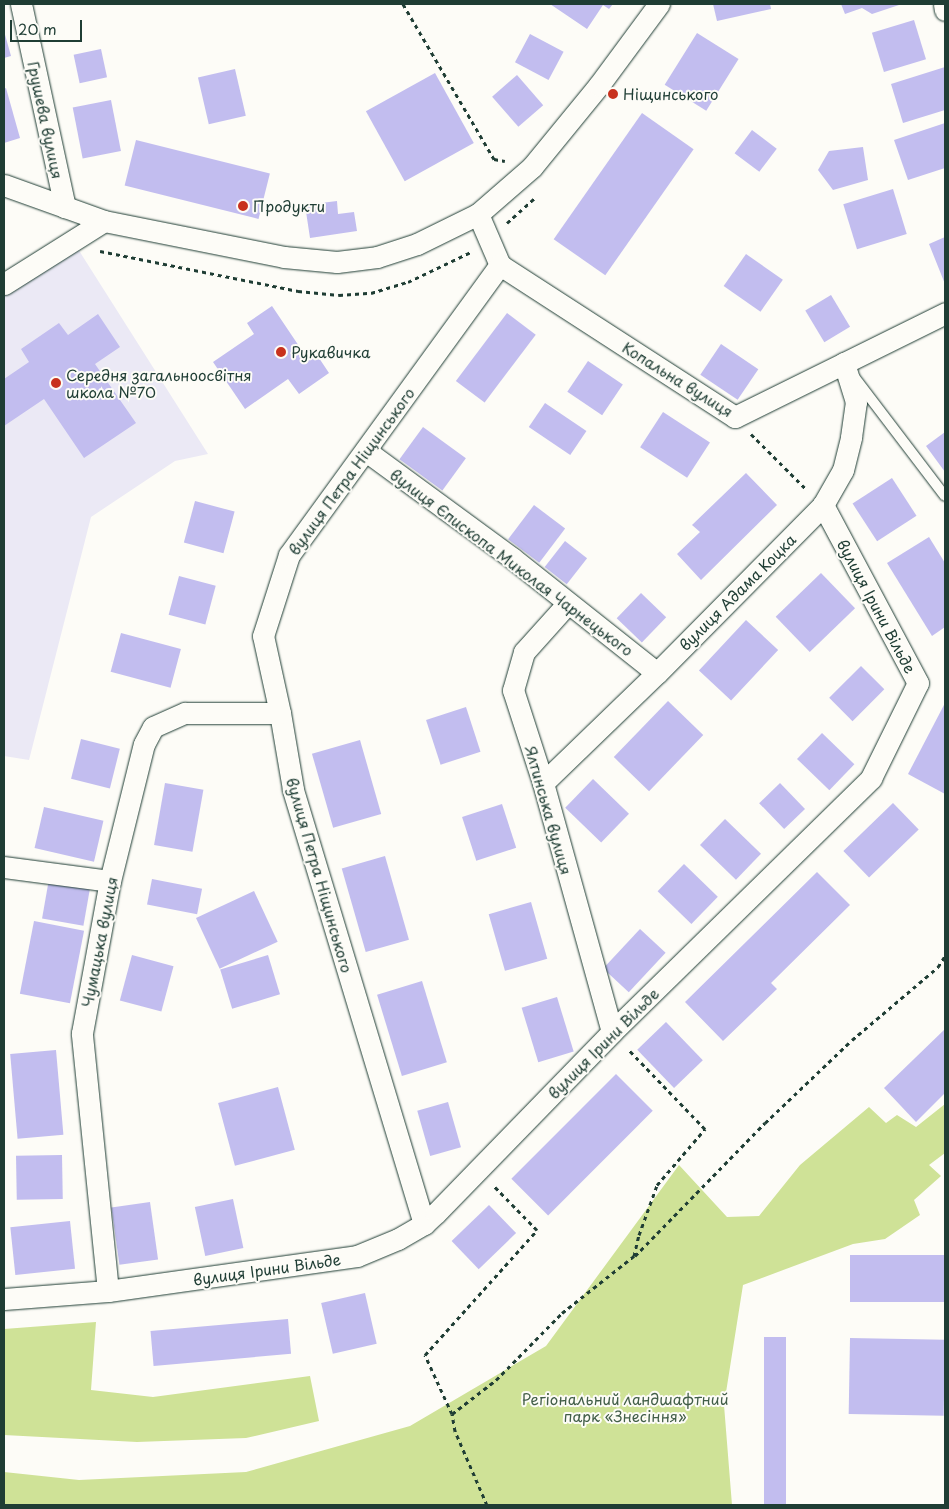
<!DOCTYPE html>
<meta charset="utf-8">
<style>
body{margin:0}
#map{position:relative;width:949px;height:1509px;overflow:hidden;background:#fdfcf7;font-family:"Playpen Sans",sans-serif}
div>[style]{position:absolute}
.built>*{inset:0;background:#ebe9f5}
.green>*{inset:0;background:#cfe297}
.building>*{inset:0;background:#c2bdef;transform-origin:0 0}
.path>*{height:3px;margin-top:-1.5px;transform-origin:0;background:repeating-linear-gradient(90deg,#1f3d34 0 4px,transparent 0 8px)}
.roads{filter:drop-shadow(0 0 1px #1f3d34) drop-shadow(0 0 1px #1f3d34)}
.service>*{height:10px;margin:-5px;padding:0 5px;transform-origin:5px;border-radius:5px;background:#fdfcf7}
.minor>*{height:21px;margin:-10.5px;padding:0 10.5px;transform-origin:10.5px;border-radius:10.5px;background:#fdfcf7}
.dots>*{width:14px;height:14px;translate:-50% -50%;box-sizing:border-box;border:2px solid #fdfcf7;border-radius:50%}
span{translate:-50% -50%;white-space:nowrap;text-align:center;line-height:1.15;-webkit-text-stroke:4px #fdfcf7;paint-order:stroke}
.poi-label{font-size:15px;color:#1f3d34}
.left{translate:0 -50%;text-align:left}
.street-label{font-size:15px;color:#1f3d34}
.park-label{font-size:15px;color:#425e48}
.frame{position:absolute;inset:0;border:5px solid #1f3d34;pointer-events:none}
.scale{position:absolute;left:10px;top:20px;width:72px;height:22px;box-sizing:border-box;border:2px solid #1f3d34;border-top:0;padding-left:6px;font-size:15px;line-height:18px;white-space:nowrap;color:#1f3d34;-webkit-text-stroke:4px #fdfcf7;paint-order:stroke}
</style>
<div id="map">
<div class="built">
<div style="clip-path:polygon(78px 249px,208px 454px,175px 461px,91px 517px,29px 760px,4px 756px,4px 296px)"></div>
</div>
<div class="green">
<div style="clip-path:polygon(945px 1104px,945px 1153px,929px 1165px,941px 1176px,914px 1200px,920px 1215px,885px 1239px,853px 1244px,743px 1285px,724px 1405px,732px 1505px,4px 1505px,4px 1472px,79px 1480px,246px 1472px,410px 1426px,546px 1346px,679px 1165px,727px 1217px,759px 1216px,800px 1165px,869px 1107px,886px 1123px,897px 1115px,916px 1127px)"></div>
<div style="clip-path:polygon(96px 1322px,91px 1390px,153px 1397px,310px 1376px,319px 1421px,246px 1438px,137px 1442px,4px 1435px,4px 1329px)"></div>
</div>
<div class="building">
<div style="clip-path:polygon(550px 4px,613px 4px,609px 9px,603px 5px,587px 29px)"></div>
<div style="clip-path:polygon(713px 4px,770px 4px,771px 9px,717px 21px)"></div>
<div style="clip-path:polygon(841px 4px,902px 4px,872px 14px,862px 8px,845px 14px)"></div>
<div style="left:914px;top:20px;width:41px;height:44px;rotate:73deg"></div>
<div style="clip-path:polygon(4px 31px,11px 56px,4px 58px)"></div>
<div style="left:697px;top:33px;width:49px;height:61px;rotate:32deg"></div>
<div style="left:530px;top:34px;width:38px;height:32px;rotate:28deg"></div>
<div style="left:101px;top:49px;width:29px;height:28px;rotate:78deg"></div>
<div style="clip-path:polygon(945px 67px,945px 110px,903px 123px,891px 84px)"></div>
<div style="left:235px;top:69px;width:48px;height:38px;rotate:77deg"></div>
<div style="left:435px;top:73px;width:80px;height:79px;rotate:61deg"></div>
<div style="left:517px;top:75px;width:40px;height:33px;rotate:49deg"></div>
<div style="clip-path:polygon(6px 88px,20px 138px,4px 143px,4px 89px)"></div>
<div style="left:111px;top:100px;width:52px;height:39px;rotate:79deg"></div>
<div style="left:642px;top:113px;width:63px;height:154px;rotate:35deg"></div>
<div style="clip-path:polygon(945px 123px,945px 168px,908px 180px,894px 140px)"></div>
<div style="left:752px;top:130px;width:31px;height:29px;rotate:37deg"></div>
<div style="left:136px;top:140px;width:138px;height:47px;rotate:14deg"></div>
<div style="clip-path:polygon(863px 147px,868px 180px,833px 190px,818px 170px,829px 151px)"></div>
<div style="left:893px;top:189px;width:47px;height:52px;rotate:73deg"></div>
<div style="clip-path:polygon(337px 201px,338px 214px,354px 212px,357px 231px,310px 238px,305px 205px)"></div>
<div style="clip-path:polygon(945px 237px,945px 284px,929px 244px)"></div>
<div style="left:746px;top:254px;width:45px;height:39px;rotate:35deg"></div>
<div style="left:831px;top:295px;width:37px;height:30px;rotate:59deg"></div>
<div style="clip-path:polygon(272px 306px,305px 355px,313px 349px,329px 373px,299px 394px,288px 379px,245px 409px,213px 362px,254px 334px,247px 323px)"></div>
<div style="left:507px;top:313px;width:36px;height:85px;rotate:37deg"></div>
<div style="clip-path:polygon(98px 314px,120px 347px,95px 364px,136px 423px,84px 458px,44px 399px,4px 426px,4px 379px,29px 362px,21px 349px,59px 323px,68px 335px)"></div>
<div style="left:721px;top:344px;width:45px;height:37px;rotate:34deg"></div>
<div style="left:588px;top:361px;width:42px;height:37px;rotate:34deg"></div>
<div style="left:545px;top:403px;width:50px;height:29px;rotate:34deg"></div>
<div style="left:663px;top:412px;width:56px;height:42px;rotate:33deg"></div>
<div style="left:423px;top:427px;width:53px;height:40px;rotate:36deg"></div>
<div style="clip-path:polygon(945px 432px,945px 472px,926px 446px)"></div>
<div style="clip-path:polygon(746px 473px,777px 505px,701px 580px,677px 554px,700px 532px,692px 525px)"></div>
<div style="left:892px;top:478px;width:45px;height:47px;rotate:57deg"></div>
<div style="left:195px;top:501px;width:41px;height:43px;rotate:15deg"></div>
<div style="left:534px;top:505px;width:39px;height:43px;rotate:37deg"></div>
<div style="clip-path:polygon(929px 537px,945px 563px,945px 627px,932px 636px,887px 563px)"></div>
<div style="left:565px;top:541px;width:28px;height:33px;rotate:38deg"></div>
<div style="left:821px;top:573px;width:49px;height:63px;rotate:46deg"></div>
<div style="left:179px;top:576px;width:38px;height:40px;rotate:15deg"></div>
<div style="left:641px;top:593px;width:35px;height:35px;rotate:44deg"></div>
<div style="left:746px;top:620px;width:44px;height:69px;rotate:43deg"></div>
<div style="left:121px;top:633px;width:62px;height:40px;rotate:15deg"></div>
<div style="left:861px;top:666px;width:33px;height:45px;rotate:45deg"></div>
<div style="left:668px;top:701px;width:49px;height:78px;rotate:44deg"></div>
<div style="clip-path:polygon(945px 703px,945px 794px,908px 774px)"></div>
<div style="left:466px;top:707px;width:47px;height:42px;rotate:72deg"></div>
<div style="left:822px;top:733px;width:45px;height:36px;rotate:44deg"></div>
<div style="left:81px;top:739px;width:40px;height:41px;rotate:14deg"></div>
<div style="left:360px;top:740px;width:77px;height:50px;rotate:74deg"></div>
<div style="left:593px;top:779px;width:50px;height:40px;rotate:44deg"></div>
<div style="left:165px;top:783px;width:39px;height:63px;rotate:10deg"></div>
<div style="left:780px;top:783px;width:36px;height:29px;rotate:46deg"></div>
<div style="left:893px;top:803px;width:37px;height:69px;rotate:46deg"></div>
<div style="left:502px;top:804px;width:46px;height:42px;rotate:72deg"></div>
<div style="left:44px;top:807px;width:61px;height:42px;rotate:13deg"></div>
<div style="left:725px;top:819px;width:50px;height:36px;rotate:44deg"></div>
<div style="left:385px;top:856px;width:87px;height:45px;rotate:74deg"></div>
<div style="left:684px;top:864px;width:47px;height:38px;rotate:44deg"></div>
<div style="clip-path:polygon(817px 872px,850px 905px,771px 983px,777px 989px,723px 1041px,685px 1002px)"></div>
<div style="left:49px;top:879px;width:42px;height:40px;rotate:10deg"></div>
<div style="left:152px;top:879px;width:51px;height:26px;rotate:11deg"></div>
<div style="left:254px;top:891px;width:56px;height:64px;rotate:65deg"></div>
<div style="left:531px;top:902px;width:59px;height:44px;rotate:74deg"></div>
<div style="left:34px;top:921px;width:51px;height:74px;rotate:11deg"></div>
<div style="left:640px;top:929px;width:35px;height:54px;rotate:43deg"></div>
<div style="left:132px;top:955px;width:43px;height:47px;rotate:15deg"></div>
<div style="left:268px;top:955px;width:41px;height:50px;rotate:73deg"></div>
<div style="left:422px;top:981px;width:85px;height:47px;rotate:73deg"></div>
<div style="left:557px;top:997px;width:57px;height:37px;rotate:73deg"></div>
<div style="left:666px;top:1022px;width:53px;height:40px;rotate:46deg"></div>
<div style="clip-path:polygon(945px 1029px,945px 1093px,916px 1122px,884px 1088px)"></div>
<div style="left:56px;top:1050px;width:85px;height:46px;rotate:85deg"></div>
<div style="left:616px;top:1074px;width:52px;height:148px;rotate:45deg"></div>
<div style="left:278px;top:1087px;width:65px;height:62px;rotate:75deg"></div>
<div style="left:448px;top:1102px;width:47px;height:32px;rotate:74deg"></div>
<div style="left:62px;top:1155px;width:44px;height:46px;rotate:89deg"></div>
<div style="left:233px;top:1199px;width:50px;height:39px;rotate:78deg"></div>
<div style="left:150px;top:1202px;width:58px;height:39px;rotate:82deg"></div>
<div style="left:489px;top:1205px;width:39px;height:52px;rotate:46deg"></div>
<div style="left:70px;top:1221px;width:48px;height:60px;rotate:84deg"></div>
<div style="left:945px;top:1255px;width:47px;height:95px;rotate:90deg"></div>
<div style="left:365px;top:1293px;width:52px;height:45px;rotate:77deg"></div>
<div style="left:288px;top:1319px;width:35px;height:138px;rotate:85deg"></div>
<div style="left:764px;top:1337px;width:22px;height:168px"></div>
<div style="left:850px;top:1338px;width:95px;height:76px;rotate:1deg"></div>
</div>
<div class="path">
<div style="left:403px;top:4px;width:180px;rotate:59.6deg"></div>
<div style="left:494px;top:159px;width:11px;rotate:10deg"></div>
<div style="left:507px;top:223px;width:39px;rotate:-42deg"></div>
<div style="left:100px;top:251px;width:202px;rotate:11.4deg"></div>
<div style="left:298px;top:291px;width:41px;rotate:5.6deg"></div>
<div style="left:339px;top:295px;width:32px;rotate:-4deg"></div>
<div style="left:371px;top:293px;width:39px;rotate:-17deg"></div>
<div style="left:408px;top:282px;width:70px;rotate:-25.5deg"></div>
<div style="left:751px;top:434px;width:79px;rotate:45deg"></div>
<div style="left:635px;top:1256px;width:186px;rotate:-45.7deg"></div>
<div style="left:765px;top:1123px;width:120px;rotate:-43.7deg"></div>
<div style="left:852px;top:1040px;width:113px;rotate:-40.3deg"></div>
<div style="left:938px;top:967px;width:13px;rotate:-58deg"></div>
<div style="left:452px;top:1414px;width:56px;rotate:-37.7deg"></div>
<div style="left:496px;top:1380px;width:94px;rotate:-45.4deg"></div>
<div style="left:562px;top:1313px;width:92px;rotate:-38.4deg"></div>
<div style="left:634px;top:1256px;width:22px;rotate:-77deg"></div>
<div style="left:639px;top:1235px;width:53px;rotate:-70.2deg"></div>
<div style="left:657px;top:1185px;width:74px;rotate:-49.4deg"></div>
<div style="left:705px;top:1129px;width:111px;rotate:-133.9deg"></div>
<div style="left:487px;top:1505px;width:81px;rotate:-113.4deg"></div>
<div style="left:455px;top:1431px;width:17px;rotate:-100deg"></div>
<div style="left:452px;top:1414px;width:65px;rotate:-114.6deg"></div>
<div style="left:425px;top:1355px;width:168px;rotate:-48.1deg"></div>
<div style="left:537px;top:1230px;width:62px;rotate:-134.3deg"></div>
</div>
<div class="roads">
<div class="service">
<div style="left:855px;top:378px;width:148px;rotate:52.7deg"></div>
</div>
<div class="minor">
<div style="left:21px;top:4px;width:208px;rotate:77.8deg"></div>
<div style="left:944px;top:4px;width:6px;rotate:81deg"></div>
<div style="left:4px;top:185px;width:106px;rotate:19.8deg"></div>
<div style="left:478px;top:214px;width:56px;rotate:66.7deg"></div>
<div style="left:500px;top:265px;width:280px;rotate:32.9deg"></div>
<div style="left:735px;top:417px;width:234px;rotate:-26.3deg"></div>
<div style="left:4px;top:284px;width:118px;rotate:-32.2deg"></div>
<div style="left:104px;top:221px;width:184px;rotate:11.3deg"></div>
<div style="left:284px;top:257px;width:53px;rotate:5.4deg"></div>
<div style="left:337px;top:262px;width:40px;rotate:-7.1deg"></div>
<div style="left:377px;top:257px;width:42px;rotate:-18deg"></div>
<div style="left:417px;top:244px;width:68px;rotate:-26.2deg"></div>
<div style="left:478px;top:214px;width:72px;rotate:-41deg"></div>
<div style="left:532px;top:167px;width:106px;rotate:-50.7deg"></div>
<div style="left:599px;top:85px;width:101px;rotate:-53.5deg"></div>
<div style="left:366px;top:451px;width:181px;rotate:36.2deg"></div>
<div style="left:512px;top:558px;width:185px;rotate:38.4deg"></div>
<div style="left:568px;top:603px;width:66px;rotate:131.9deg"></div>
<div style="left:524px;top:652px;width:40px;rotate:106deg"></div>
<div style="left:513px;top:690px;width:98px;rotate:72.1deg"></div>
<div style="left:543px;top:783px;width:258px;rotate:74.5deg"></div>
<div style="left:543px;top:783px;width:158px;rotate:-44deg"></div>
<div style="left:657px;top:673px;width:236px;rotate:-45.3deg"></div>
<div style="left:823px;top:505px;width:40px;rotate:-60.3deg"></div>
<div style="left:843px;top:470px;width:34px;rotate:-76deg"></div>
<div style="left:851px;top:437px;width:35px;rotate:-82deg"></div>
<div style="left:856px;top:402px;width:41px;rotate:-107.1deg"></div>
<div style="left:4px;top:867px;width:107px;rotate:7.5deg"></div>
<div style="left:424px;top:1224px;width:454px;rotate:-106.8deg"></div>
<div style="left:293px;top:789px;width:77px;rotate:-99.7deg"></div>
<div style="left:280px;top:713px;width:79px;rotate:-102.4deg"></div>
<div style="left:263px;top:636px;width:85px;rotate:-72.2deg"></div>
<div style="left:289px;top:555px;width:359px;rotate:-54deg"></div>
<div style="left:108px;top:1291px;width:259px;rotate:-95.8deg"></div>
<div style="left:82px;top:1033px;width:155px;rotate:-79.6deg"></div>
<div style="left:110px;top:881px;width:141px;rotate:-76.1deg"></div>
<div style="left:144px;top:744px;width:19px;rotate:-62deg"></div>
<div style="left:153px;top:727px;width:35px;rotate:-24deg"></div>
<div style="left:185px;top:713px;width:95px"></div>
<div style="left:4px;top:1299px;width:104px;rotate:-4.4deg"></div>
<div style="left:108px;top:1291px;width:251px;rotate:-8deg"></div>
<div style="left:357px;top:1256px;width:44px;rotate:-22.5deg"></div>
<div style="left:398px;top:1239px;width:30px;rotate:-30deg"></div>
<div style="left:424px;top:1224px;width:16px;rotate:-43deg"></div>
<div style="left:436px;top:1213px;width:252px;rotate:-45.8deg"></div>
<div style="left:612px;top:1032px;width:363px;rotate:-44.4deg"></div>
<div style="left:871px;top:778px;width:106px;rotate:-63.7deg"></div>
<div style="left:918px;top:683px;width:202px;rotate:-118.1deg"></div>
</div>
</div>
<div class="dots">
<div style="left:613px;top:94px;background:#c8321e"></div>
<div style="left:243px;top:206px;background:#c8321e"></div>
<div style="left:281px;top:352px;background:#c8321e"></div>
<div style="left:56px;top:383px;background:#c8321e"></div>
</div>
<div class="poi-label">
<span class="left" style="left:623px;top:94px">Ніщинського</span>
<span class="left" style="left:253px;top:206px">Продукти</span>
<span class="left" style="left:291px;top:352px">Рукавичка</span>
<span class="left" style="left:66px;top:383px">Середня загальноосвітня<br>школа №70</span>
</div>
<div class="street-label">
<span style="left:46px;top:120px;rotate:78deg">Грушева вулиця</span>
<span style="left:678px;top:379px;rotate:32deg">Копальна вулиця</span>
<span style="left:351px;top:471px;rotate:-54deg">вулиця Петра Ніщинського</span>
<span style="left:512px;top:562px;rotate:37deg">вулиця Єпископа Миколая Чарнецького</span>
<span style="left:737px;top:592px;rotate:-45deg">вулиця Адама Коцка</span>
<span style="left:877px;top:606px;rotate:62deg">вулиця Ірини Вільде</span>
<span style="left:549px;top:810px;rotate:74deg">Ялтинська вулиця</span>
<span style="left:320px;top:875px;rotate:74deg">вулиця Петра Ніщинського</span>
<span style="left:99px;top:942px;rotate:-79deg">Чумацька вулиця</span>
<span style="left:603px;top:1043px;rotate:-45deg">вулиця Ірини Вільде</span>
<span style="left:267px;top:1269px;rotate:-8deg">вулиця Ірини Вільде</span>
</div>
<div class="park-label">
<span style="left:625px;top:1407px">Регіональний ландшафтний<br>парк «Знесіння»</span>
</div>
<div class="frame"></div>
<div class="scale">20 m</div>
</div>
